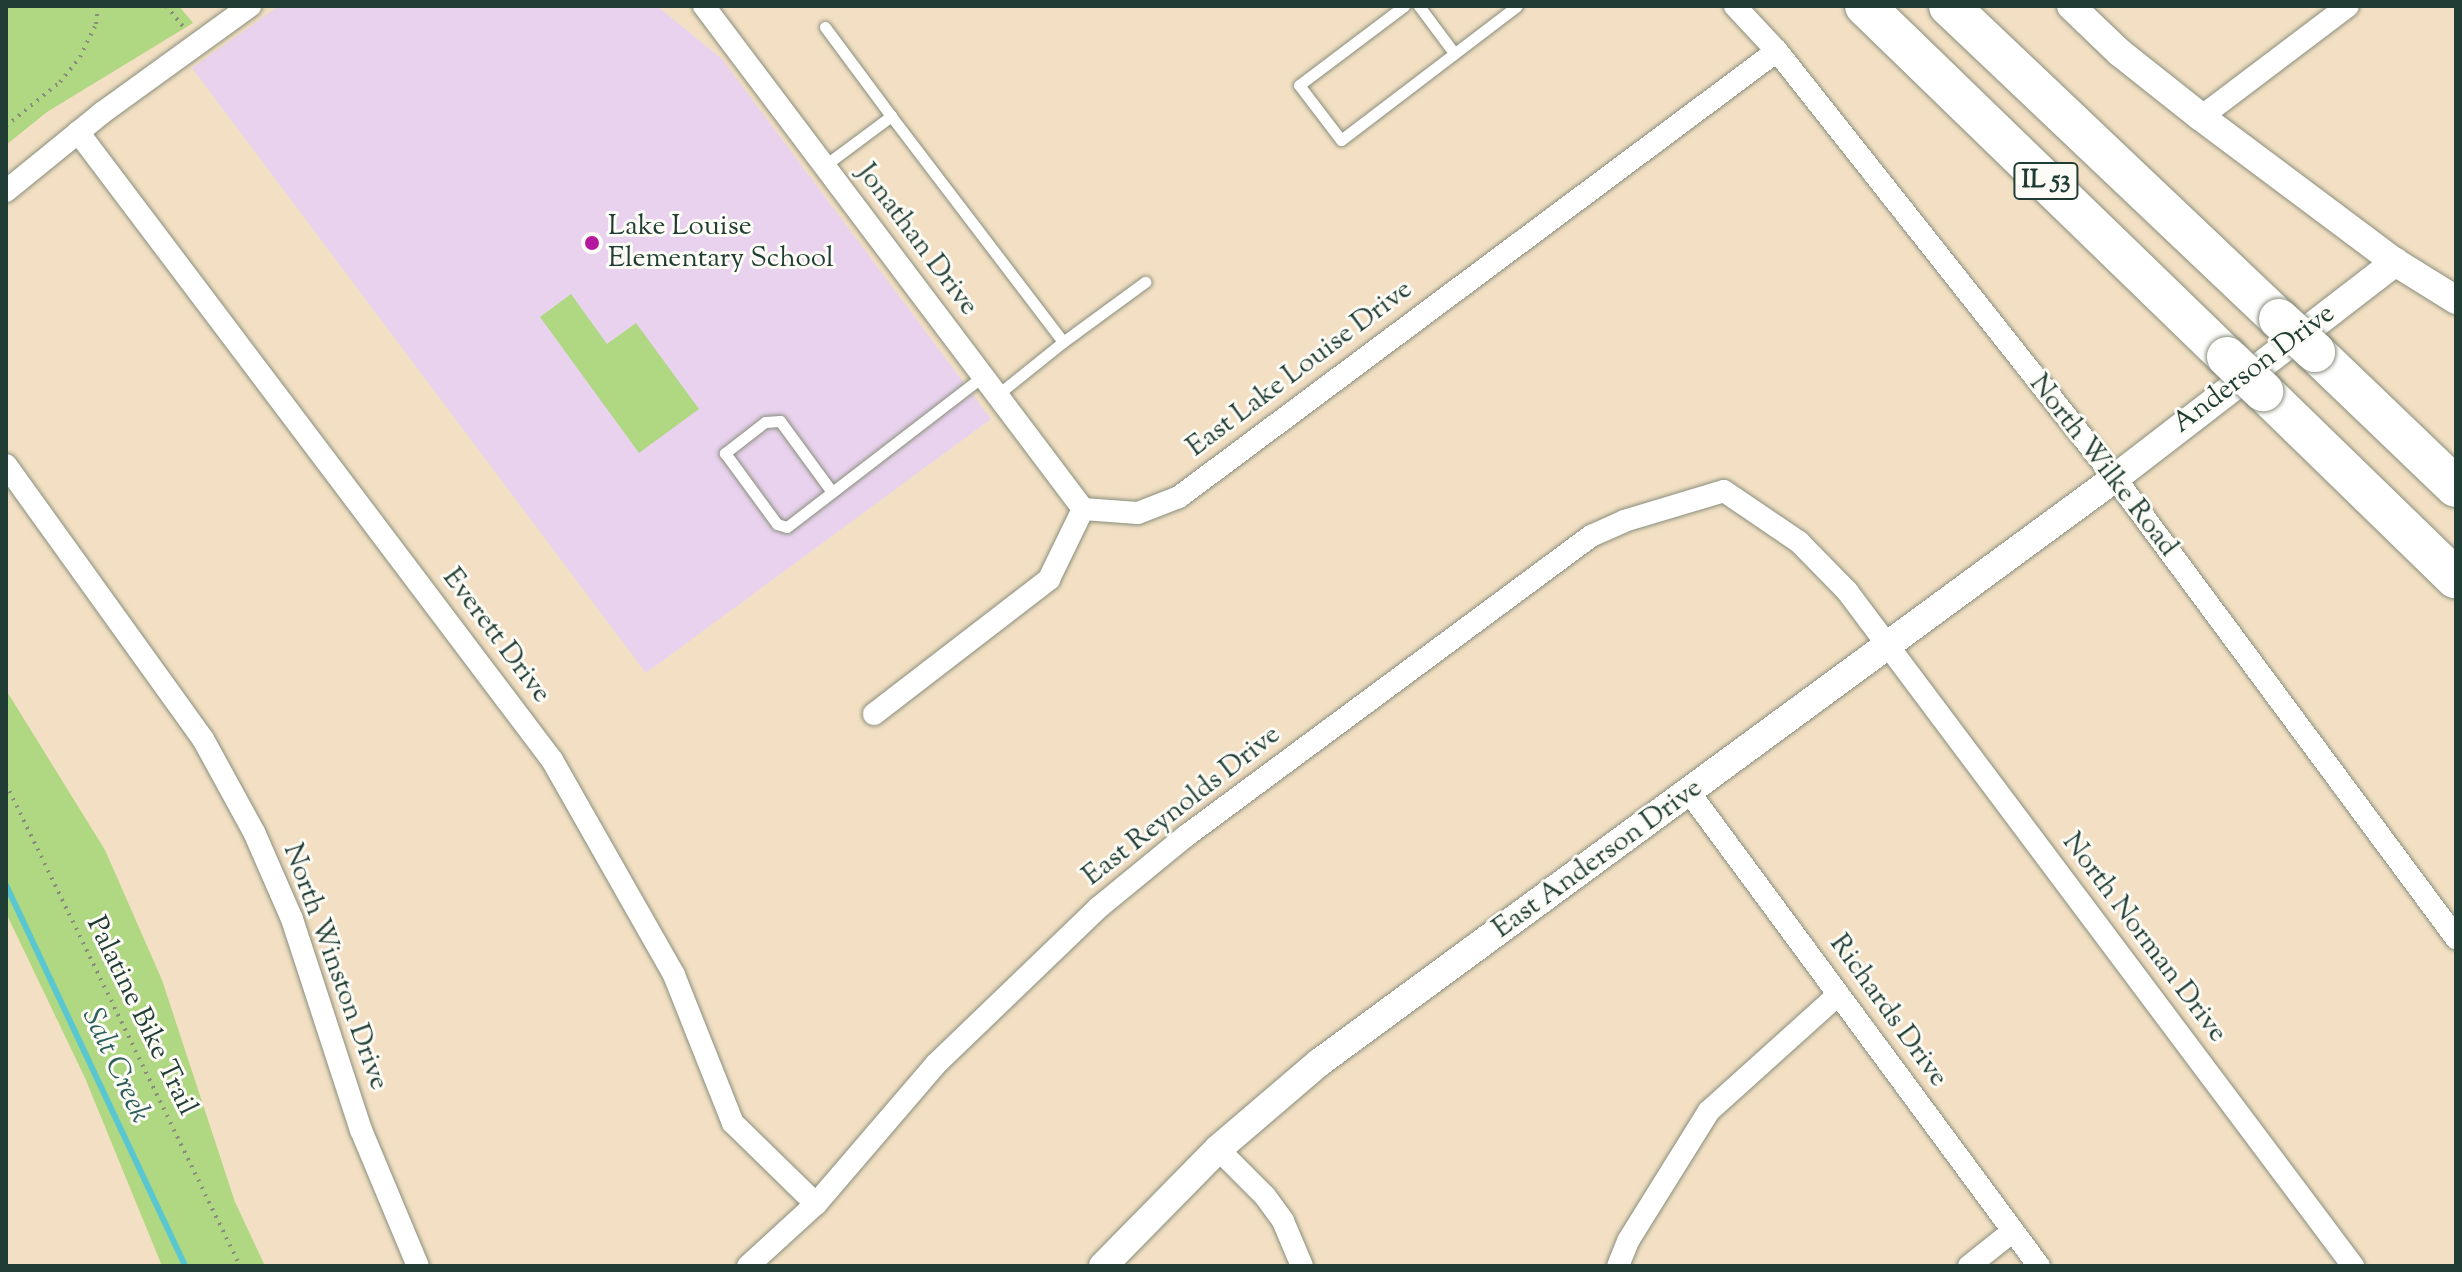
<!DOCTYPE html>
<style>
body{margin:0}
#map{position:relative;width:2462px;height:1272px;overflow:hidden;background:#f3e0c4;font-family:"Sorts Mill Goudy",serif}
div>[style]{position:absolute}
.built>*{inset:0;background:#e8d2ee}
.green>*{inset:0;background:#b0d781}
.stream>*{height:6px;margin:-3px;padding:0 3px;transform-origin:3px;border-radius:3px;background:#5ac7d0}
.path>*{height:4px;margin-top:-2px;transform-origin:0;background:repeating-linear-gradient(90deg,#898e7c 0 2px,transparent 0 8px)}
.roads{filter:drop-shadow(0 0 2px #898e7c) drop-shadow(0 0 2px #898e7c)}
.service>*{height:11px;margin:-5.5px;padding:0 5.5px;transform-origin:5.5px;border-radius:5.5px;background:#fff}
.minor>*{height:22px;margin:-11px;padding:0 11px;transform-origin:11px;border-radius:11px;background:#fff}
.tertiary>*{height:28px;margin:-14px;padding:0 14px;transform-origin:14px;border-radius:14px;background:#fff}
.motorway>*{height:40px;margin:-20px;padding:0 20px;transform-origin:20px;border-radius:20px;background:#fff}
.bridges{filter:drop-shadow(0 0 2px #898e7c) drop-shadow(0 0 2px #898e7c)}
.motorway-bridge>*{height:40px;margin:-20px;padding:0 20px;transform-origin:20px;border-radius:20px;background:#fff}
.dots>*{width:22px;height:22px;translate:-50% -50%;box-sizing:border-box;border:4px solid #fdfcf7;border-radius:50%}
span{translate:-50% -50%;white-space:nowrap;text-align:center;line-height:1.15;-webkit-text-stroke:6px #fdfcf7;paint-order:stroke}
.shield-label span{padding:2px 6px;background:#fdfcf7;border:2px solid;border-radius:6px;-webkit-text-stroke-width:0}
.shield-label{font-size:26px;color:#1f3d34;font-weight:700}
.poi-label{font-size:28px;color:#1f3d34}
.left{translate:0 -50%;text-align:left}
.street-label{font-size:28px;color:#1f3d34}
.water-label{font-size:30px;color:#2e605b;font-style:italic}
.frame{position:absolute;inset:0;border:8px solid #1f3d34;pointer-events:none}
</style>
<div id="map">
<div class="built">
<div style="clip-path:polygon(279px 6px,657px 6px,722px 59px,991px 419px,646px 673px,192px 68px)"></div>
</div>
<div class="green">
<div style="clip-path:polygon(6px 6px,179px 6px,193px 23px,47px 112px,6px 145px)"></div>
<div style="clip-path:polygon(571px 294px,607px 344px,636px 323px,699px 409px,639px 453px,540px 317px)"></div>
<div style="clip-path:polygon(6px 690px,105px 850px,162px 980px,235px 1202px,265px 1266px,162px 1266px,85px 1078px,6px 913px)"></div>
</div>
<div class="stream">
<div style="left:6px;top:885px;width:421px;rotate:64.8deg"></div>
</div>
<div class="path">
<div style="left:166px;top:6px;width:30px;rotate:50deg"></div>
<div style="left:6px;top:126px;width:70px;rotate:-39.2deg"></div>
<div style="left:60px;top:82px;width:32px;rotate:-51deg"></div>
<div style="left:80px;top:57px;width:37px;rotate:-64deg"></div>
<div style="left:96px;top:24px;width:18px;rotate:-84deg"></div>
<div style="left:6px;top:784px;width:536px;rotate:64.1deg"></div>
</div>
<div class="roads">
<div class="service">
<div style="left:1404px;top:6px;width:131px;rotate:143deg"></div>
<div style="left:1299px;top:85px;width:69px;rotate:52.6deg"></div>
<div style="left:1341px;top:140px;width:221px;rotate:-37.3deg"></div>
<div style="left:1419px;top:6px;width:59px;rotate:53.3deg"></div>
<div style="left:825px;top:27px;width:111px;rotate:53.4deg"></div>
<div style="left:824px;top:166px;width:84px;rotate:-36.7deg"></div>
<div style="left:891px;top:116px;width:284px;rotate:52.7deg"></div>
<div style="left:1063px;top:342px;width:85px;rotate:141.2deg"></div>
<div style="left:1063px;top:342px;width:102px;rotate:-36.2deg"></div>
<div style="left:832px;top:492px;width:88px;rotate:-126.2deg"></div>
<div style="left:780px;top:421px;width:15px;rotate:176deg"></div>
<div style="left:765px;top:422px;width:51px;rotate:142.2deg"></div>
<div style="left:725px;top:453px;width:88px;rotate:53.8deg"></div>
<div style="left:777px;top:524px;width:10px;rotate:17deg"></div>
<div style="left:787px;top:527px;width:247px;rotate:-37.6deg"></div>
</div>
<div class="minor">
<div style="left:704px;top:6px;width:630px;rotate:53deg"></div>
<div style="left:1735px;top:6px;width:62px;rotate:47deg"></div>
<div style="left:1777px;top:51px;width:545px;rotate:51.64deg"></div>
<div style="left:2115px;top:478px;width:573px;rotate:53.45deg"></div>
<div style="left:2201px;top:117px;width:184px;rotate:-37.1deg"></div>
<div style="left:78px;top:132px;width:787px;rotate:52.96deg"></div>
<div style="left:552px;top:760px;width:247px;rotate:60.4deg"></div>
<div style="left:674px;top:975px;width:159px;rotate:68.3deg"></div>
<div style="left:733px;top:1123px;width:116px;rotate:44.3deg"></div>
<div style="left:6px;top:191px;width:124px;rotate:-39.1deg"></div>
<div style="left:102px;top:113px;width:183px;rotate:-35.9deg"></div>
<div style="left:6px;top:465px;width:337px;rotate:54.3deg"></div>
<div style="left:203px;top:739px;width:106px;rotate:61.3deg"></div>
<div style="left:254px;top:832px;width:95px;rotate:66.4deg"></div>
<div style="left:292px;top:919px;width:222px;rotate:71.9deg"></div>
<div style="left:361px;top:1130px;width:147px;rotate:67.3deg"></div>
<div style="left:1083px;top:509px;width:55px;rotate:4.2deg"></div>
<div style="left:1138px;top:513px;width:44px;rotate:-21.3deg"></div>
<div style="left:1179px;top:497px;width:746px;rotate:-36.72deg"></div>
<div style="left:874px;top:714px;width:221px;rotate:-37.6deg"></div>
<div style="left:1049px;top:579px;width:78px;rotate:-64.1deg"></div>
<div style="left:1689px;top:792px;width:589px;rotate:53.56deg"></div>
<div style="left:1218px;top:1149px;width:66px;rotate:45deg"></div>
<div style="left:1265px;top:1196px;width:31px;rotate:54deg"></div>
<div style="left:1283px;top:1221px;width:49px;rotate:67.1deg"></div>
<div style="left:748px;top:1266px;width:92px;rotate:-42.4deg"></div>
<div style="left:816px;top:1204px;width:184px;rotate:-49.4deg"></div>
<div style="left:936px;top:1064px;width:225px;rotate:-43.9deg"></div>
<div style="left:1098px;top:908px;width:114px;rotate:-39.3deg"></div>
<div style="left:1186px;top:836px;width:504px;rotate:-36.53deg"></div>
<div style="left:1591px;top:536px;width:36px;rotate:-24deg"></div>
<div style="left:1624px;top:521px;width:104px;rotate:-16.7deg"></div>
<div style="left:1724px;top:491px;width:91px;rotate:34.2deg"></div>
<div style="left:1799px;top:542px;width:69px;rotate:45.6deg"></div>
<div style="left:1847px;top:591px;width:844px;rotate:53.14deg"></div>
<div style="left:1618px;top:1266px;width:27px;rotate:-68deg"></div>
<div style="left:1628px;top:1241px;width:153px;rotate:-58.1deg"></div>
<div style="left:1709px;top:1111px;width:173px;rotate:-42deg"></div>
<div style="left:1969px;top:1266px;width:56px;rotate:-38.5deg"></div>
</div>
<div class="tertiary">
<div style="left:2071px;top:6px;width:66px;rotate:43.8deg"></div>
<div style="left:2119px;top:52px;width:105px;rotate:38.4deg"></div>
<div style="left:2201px;top:117px;width:242px;rotate:36.8deg"></div>
<div style="left:2395px;top:262px;width:72px;rotate:31.9deg"></div>
<div style="left:1103px;top:1266px;width:164px;rotate:-45.5deg"></div>
<div style="left:1218px;top:1149px;width:134px;rotate:-40.5deg"></div>
<div style="left:1320px;top:1062px;width:986px;rotate:-36.3deg"></div>
<div style="left:2115px;top:478px;width:354px;rotate:-37.6deg"></div>
</div>
<div class="motorway">
<div style="left:1865px;top:6px;width:504px;rotate:44.12deg"></div>
<div style="left:1949px;top:6px;width:455px;rotate:43.5deg"></div>
<div style="left:2315px;top:352px;width:195px;rotate:43.8deg"></div>
<div style="left:2263px;top:391px;width:269px;rotate:44.2deg"></div>
</div>
</div>
<div class="bridges">
<div class="motorway-bridge">
<div style="left:2279px;top:319px;width:49px;rotate:42.5deg"></div>
<div style="left:2227px;top:357px;width:50px;rotate:43.4deg"></div>
</div>
</div>
<div class="dots">
<div style="left:592px;top:243px;background:#b5179e"></div>
</div>
<div class="shield-label">
<span style="left:2046px;top:181px">IL 53</span>
</div>
<div class="poi-label">
<span class="left" style="left:608px;top:243px">Lake Louise<br>Elementary School</span>
</div>
<div class="street-label">
<span style="left:917px;top:240px;rotate:53deg">Jonathan Drive</span>
<span style="left:1300px;top:369px;rotate:-37deg">East Lake Louise Drive</span>
<span style="left:2254px;top:369px;rotate:-37deg">Anderson Drive</span>
<span style="left:2103px;top:466px;rotate:52deg">North Wilke Road</span>
<span style="left:496px;top:636px;rotate:53deg">Everett Drive</span>
<span style="left:1182px;top:806px;rotate:-38deg">East Reynolds Drive</span>
<span style="left:1598px;top:859px;rotate:-36deg">East Anderson Drive</span>
<span style="left:2144px;top:938px;rotate:53deg">North Norman Drive</span>
<span style="left:335px;top:967px;rotate:70deg">North Winston Drive</span>
<span style="left:1888px;top:1011px;rotate:54deg">Richards Drive</span>
<span style="left:141px;top:1016px;rotate:64deg">Palatine Bike Trail</span>
</div>
<div class="water-label">
<span style="left:115px;top:1066px;rotate:65deg">Salt Creek</span>
</div>
<div class="frame"></div>
</div>
